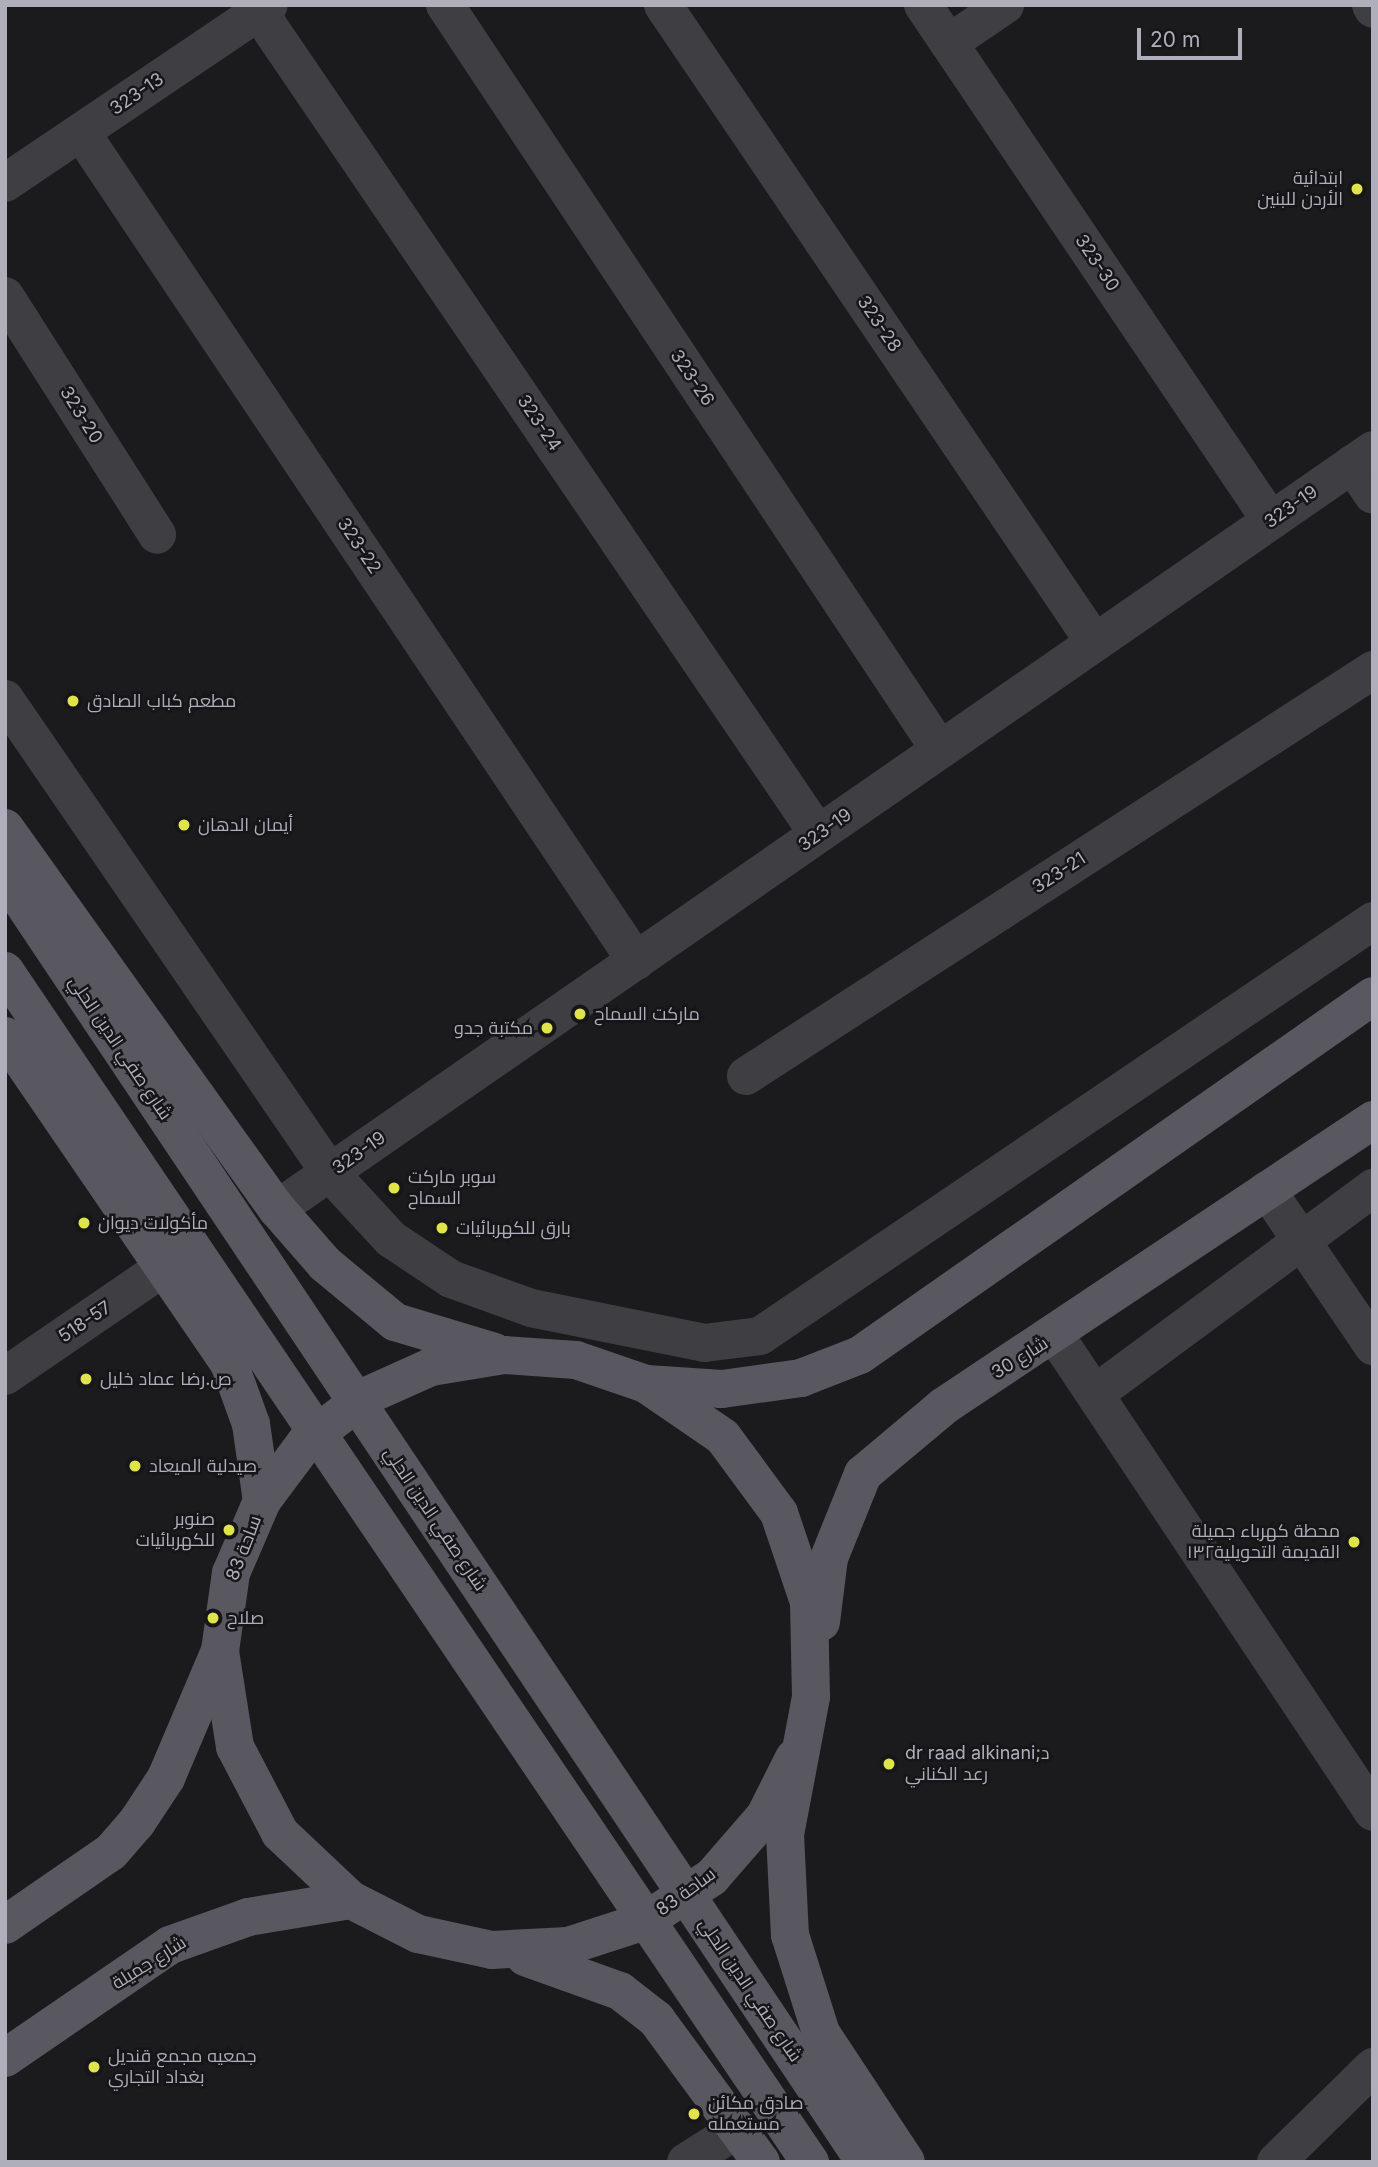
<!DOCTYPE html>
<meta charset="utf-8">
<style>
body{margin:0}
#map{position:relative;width:1378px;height:2167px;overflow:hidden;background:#1b1b1d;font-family:Inter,Cairo,sans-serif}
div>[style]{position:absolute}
.minor>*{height:38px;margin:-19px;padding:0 19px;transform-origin:19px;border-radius:19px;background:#3f3e43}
.major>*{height:38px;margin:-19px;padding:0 19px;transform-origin:19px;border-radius:19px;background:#595860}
.major-bridge>*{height:38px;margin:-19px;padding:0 19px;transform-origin:19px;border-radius:19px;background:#595860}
.dots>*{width:19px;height:19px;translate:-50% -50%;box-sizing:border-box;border:4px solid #161518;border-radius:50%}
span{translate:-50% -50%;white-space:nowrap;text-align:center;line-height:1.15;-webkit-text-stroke:5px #161518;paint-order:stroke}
.street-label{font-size:18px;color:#afaebb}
.poi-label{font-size:18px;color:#afaebb}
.right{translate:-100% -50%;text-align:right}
.left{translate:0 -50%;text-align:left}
.frame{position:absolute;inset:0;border:7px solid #afaebb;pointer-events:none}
.scale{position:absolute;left:1137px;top:28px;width:105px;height:32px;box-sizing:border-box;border:4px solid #afaebb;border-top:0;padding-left:9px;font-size:21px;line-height:24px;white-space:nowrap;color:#afaebb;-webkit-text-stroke:5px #161518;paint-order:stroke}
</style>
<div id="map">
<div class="minor">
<div style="left:445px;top:5px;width:894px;rotate:56.4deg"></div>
<div style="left:663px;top:5px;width:770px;rotate:55.9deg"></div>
<div style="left:923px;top:5px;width:622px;rotate:56deg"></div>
<div style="left:1371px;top:5px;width:4px;rotate:63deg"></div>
<div style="left:259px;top:12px;width:994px;rotate:55.78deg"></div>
<div style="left:949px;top:43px;width:68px;rotate:-34.2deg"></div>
<div style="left:81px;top:132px;width:998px;rotate:56.2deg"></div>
<div style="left:5px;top:183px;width:318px;rotate:-34deg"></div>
<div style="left:5px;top:296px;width:283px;rotate:57.5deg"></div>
<div style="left:1352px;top:464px;width:37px;rotate:56deg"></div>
<div style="left:5px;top:699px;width:575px;rotate:55.56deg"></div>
<div style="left:330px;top:1173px;width:90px;rotate:47.3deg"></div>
<div style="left:391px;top:1239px;width:72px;rotate:33.7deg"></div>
<div style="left:451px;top:1279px;width:85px;rotate:19.9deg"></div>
<div style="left:531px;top:1308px;width:177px;rotate:11.4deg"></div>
<div style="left:704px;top:1343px;width:56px;rotate:-7.1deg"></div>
<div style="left:760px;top:1336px;width:740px;rotate:-34.1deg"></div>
<div style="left:746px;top:1076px;width:747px;rotate:-32.92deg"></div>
<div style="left:1267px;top:1190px;width:189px;rotate:55.8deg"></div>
<div style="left:277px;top:1209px;width:1333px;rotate:-34.7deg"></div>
<div style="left:1055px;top:1335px;width:573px;rotate:56.31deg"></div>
<div style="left:5px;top:1376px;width:193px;rotate:-34.4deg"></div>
<div style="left:1096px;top:1393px;width:345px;rotate:-36.5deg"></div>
<div style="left:686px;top:2162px;width:62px;rotate:-32.4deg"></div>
<div style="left:1276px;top:2162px;width:136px;rotate:-44.4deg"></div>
</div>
<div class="major">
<div style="left:5px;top:828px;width:468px;rotate:54.5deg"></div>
<div style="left:277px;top:1209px;width:73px;rotate:48.9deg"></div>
<div style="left:325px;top:1264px;width:91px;rotate:39.6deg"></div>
<div style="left:395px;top:1322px;width:104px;rotate:16.7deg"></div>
<div style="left:5px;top:1036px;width:396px;rotate:55.6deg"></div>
<div style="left:229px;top:1363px;width:65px;rotate:70.2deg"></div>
<div style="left:251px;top:1424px;width:78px;rotate:81.9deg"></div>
<div style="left:647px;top:1384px;width:75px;rotate:3.8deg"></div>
<div style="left:722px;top:1389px;width:80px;rotate:-7.9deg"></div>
<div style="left:801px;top:1378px;width:63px;rotate:-21.3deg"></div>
<div style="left:860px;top:1355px;width:626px;rotate:-34.98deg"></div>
<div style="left:821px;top:1622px;width:64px;rotate:-82.9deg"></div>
<div style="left:829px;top:1558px;width:91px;rotate:-68deg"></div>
<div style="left:863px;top:1474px;width:106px;rotate:-40deg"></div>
<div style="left:944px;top:1406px;width:516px;rotate:-33.69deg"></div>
<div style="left:794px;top:1758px;width:65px;rotate:116.6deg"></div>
<div style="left:765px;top:1816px;width:81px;rotate:131deg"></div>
<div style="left:712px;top:1877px;width:80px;rotate:146.7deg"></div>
<div style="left:645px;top:1921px;width:81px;rotate:162deg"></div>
<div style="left:568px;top:1946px;width:76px;rotate:177deg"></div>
<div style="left:492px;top:1950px;width:76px;rotate:-167.8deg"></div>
<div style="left:418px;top:1934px;width:75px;rotate:-153.1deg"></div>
<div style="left:351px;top:1900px;width:98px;rotate:-136.7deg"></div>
<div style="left:280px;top:1833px;width:97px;rotate:-117.6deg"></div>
<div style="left:235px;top:1747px;width:97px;rotate:-98.9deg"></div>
<div style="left:220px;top:1651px;width:79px;rotate:-82deg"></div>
<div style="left:231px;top:1573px;width:78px;rotate:-66.7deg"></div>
<div style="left:262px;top:1501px;width:74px;rotate:-53.3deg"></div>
<div style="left:306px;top:1442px;width:73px;rotate:-37.8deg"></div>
<div style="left:364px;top:1397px;width:73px;rotate:-24.1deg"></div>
<div style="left:431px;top:1367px;width:74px;rotate:-9.3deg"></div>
<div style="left:504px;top:1355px;width:72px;rotate:4deg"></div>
<div style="left:576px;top:1360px;width:74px;rotate:18.9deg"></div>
<div style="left:646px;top:1384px;width:93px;rotate:34.5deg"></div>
<div style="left:723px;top:1437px;width:94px;rotate:53.6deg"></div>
<div style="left:779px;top:1513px;width:94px;rotate:71.4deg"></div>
<div style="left:809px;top:1602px;width:95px;rotate:88.8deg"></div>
<div style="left:811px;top:1697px;width:139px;rotate:100.7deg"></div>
<div style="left:785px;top:1834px;width:101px;rotate:87.2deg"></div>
<div style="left:790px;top:1935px;width:103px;rotate:72.4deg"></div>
<div style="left:821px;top:2033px;width:154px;rotate:56.6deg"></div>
<div style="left:5px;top:1925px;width:129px;rotate:-34.6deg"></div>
<div style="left:111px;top:1852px;width:40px;rotate:-49deg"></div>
<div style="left:137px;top:1822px;width:53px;rotate:-56.6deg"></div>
<div style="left:166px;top:1778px;width:138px;rotate:-67deg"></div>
<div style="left:525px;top:1957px;width:101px;rotate:19.7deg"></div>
<div style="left:620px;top:1991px;width:46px;rotate:37.9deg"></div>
<div style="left:656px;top:2019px;width:177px;rotate:53.7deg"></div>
<div style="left:5px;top:2058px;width:200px;rotate:-34.4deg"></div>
<div style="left:170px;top:1945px;width:83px;rotate:-19.7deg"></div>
<div style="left:248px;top:1917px;width:104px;rotate:-9.4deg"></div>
</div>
<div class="major-bridge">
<div style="left:5px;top:876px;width:1547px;rotate:56.23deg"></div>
<div style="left:5px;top:971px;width:1438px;rotate:55.95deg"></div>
</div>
<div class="dots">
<div style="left:1357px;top:189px;background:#e0e44b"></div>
<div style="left:73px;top:701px;background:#e0e44b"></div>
<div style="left:184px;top:825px;background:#e0e44b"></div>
<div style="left:580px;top:1014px;background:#e0e44b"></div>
<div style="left:547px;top:1028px;background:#e0e44b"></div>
<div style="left:394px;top:1188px;background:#e0e44b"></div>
<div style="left:84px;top:1223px;background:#e0e44b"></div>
<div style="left:442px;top:1228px;background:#e0e44b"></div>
<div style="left:86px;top:1379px;background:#e0e44b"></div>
<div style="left:135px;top:1466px;background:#e0e44b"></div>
<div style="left:229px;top:1530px;background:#e0e44b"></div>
<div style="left:1354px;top:1542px;background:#e0e44b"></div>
<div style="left:213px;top:1618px;background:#e0e44b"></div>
<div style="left:889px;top:1764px;background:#e0e44b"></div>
<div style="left:94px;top:2067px;background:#e0e44b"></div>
<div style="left:694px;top:2114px;background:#e0e44b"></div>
</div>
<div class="street-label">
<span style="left:137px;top:94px;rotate:-34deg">323-13</span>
<span style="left:1097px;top:263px;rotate:56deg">323-30</span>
<span style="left:879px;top:324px;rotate:56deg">323-28</span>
<span style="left:692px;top:378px;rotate:56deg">323-26</span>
<span style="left:81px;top:415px;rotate:58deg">323-20</span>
<span style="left:539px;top:423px;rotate:56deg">323-24</span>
<span style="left:1291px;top:507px;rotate:-35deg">323-19</span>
<span style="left:359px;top:546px;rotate:56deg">323-22</span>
<span style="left:825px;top:830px;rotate:-35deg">323-19</span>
<span style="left:1059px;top:873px;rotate:-33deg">323-21</span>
<span style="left:120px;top:1048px;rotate:56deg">شارع صفي الدين الحلي</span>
<span style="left:359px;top:1153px;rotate:-35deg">323-19</span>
<span style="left:85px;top:1322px;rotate:-34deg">518-57</span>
<span style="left:1020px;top:1358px;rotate:-32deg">شارع 30</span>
<span style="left:435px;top:1519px;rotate:56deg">شارع صفي الدين الحلي</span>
<span style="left:244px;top:1548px;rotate:-69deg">ساحة 83</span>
<span style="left:686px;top:1892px;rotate:-36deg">ساحة 83</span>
<span style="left:149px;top:1963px;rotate:-32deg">شارع جميلة</span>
<span style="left:750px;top:1990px;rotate:56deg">شارع صفي الدين الحلي</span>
</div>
<div class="poi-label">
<span class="right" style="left:1343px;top:189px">ابتدائية<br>الأردن للبنين</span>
<span class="left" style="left:87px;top:701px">مطعم كباب الصادق</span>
<span class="left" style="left:198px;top:825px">أيمان الدهان</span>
<span class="left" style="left:594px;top:1014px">ماركت السماح</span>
<span class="right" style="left:533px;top:1028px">مكتبة جدو</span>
<span class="left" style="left:408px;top:1188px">سوبر ماركت<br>السماح</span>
<span class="left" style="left:98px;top:1223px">مأكولات ديوان</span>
<span class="left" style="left:456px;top:1228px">بارق للكهربائيات</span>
<span class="left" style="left:100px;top:1379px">ص.رضا عماد خليل</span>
<span class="left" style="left:149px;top:1466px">صيدلية الميعاد</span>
<span class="right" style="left:215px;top:1530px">صنوبر<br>للكهربائيات</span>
<span class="right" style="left:1340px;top:1542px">محطة كهرباء جميلة<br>القديمة التحويلية١٣٢</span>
<span class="left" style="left:227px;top:1618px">صلاح</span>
<span class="left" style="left:905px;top:1764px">dr raad alkinani;د<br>رعد الكناني</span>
<span class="left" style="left:108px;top:2067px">جمعيه مجمع قنديل<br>بغداد التجاري</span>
<span class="left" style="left:708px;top:2114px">صادق مكائن<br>مستعمله</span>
</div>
<div class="frame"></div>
<div class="scale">20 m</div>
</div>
